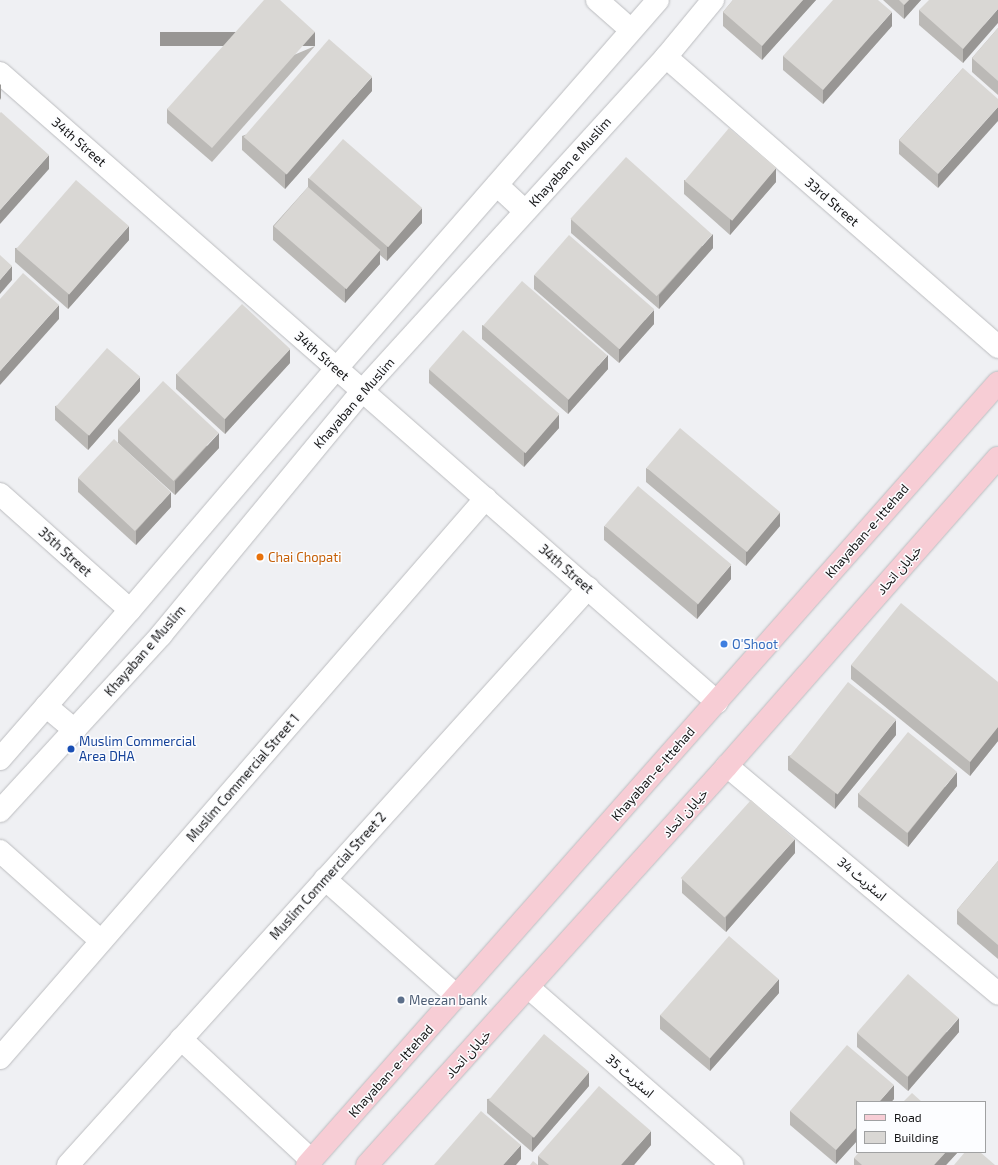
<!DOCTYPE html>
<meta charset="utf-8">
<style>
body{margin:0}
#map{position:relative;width:998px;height:1165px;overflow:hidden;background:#eff0f3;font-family:"Exo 2","Noto Sans Arabic",sans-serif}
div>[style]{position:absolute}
.roads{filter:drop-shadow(0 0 1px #bbbcbf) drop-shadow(0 0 1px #bbbcbf)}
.minor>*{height:22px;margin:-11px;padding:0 11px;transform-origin:11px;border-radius:11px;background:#fff}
.tertiary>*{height:22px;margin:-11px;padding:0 11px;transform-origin:11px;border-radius:11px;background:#fff}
.primary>*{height:22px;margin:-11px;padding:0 11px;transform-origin:11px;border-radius:11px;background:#f7cdd5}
.wall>*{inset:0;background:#bbb9b6}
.shaded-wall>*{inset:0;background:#989694;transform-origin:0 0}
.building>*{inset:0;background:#d9d7d4;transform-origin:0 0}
.dots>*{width:11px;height:11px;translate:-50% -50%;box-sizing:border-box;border:2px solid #fcfdff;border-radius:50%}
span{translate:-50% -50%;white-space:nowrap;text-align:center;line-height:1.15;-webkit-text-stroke:3px #fcfdff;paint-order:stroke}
.street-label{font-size:13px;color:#161617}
.food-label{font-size:13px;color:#c56008}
.left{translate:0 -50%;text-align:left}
.shop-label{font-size:13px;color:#366cbe}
.transit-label{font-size:13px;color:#164399}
.service-label{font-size:13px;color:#4e5e75}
.legend{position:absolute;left:856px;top:1101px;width:130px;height:52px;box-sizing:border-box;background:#fcfdff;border:1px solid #a0a1a2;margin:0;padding:5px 7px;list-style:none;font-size:12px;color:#161617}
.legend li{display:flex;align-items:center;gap:8px;height:20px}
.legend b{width:20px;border:1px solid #a0a1a2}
</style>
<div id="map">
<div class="roads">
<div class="minor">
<div style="left:597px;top:0;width:45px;rotate:41.4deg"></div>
<div style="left:666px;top:57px;width:441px;rotate:41.1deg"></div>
<div style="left:0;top:73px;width:954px;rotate:41.26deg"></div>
<div style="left:0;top:494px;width:174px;rotate:41.7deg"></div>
<div style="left:727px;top:766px;width:354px;rotate:40deg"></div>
<div style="left:0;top:851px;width:135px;rotate:41.7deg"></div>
<div style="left:325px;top:879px;width:176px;rotate:41.6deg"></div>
<div style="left:528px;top:987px;width:271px;rotate:41.1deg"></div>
<div style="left:181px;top:1039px;width:178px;rotate:42.9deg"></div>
<div style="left:0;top:1058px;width:741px;rotate:-49.05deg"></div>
<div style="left:68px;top:1165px;width:777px;rotate:-47.97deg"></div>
</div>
<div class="tertiary">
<div style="left:497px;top:185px;width:38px;rotate:43deg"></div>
<div style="left:46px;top:706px;width:38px;rotate:40deg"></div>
<div style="left:0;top:759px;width:198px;rotate:-48.9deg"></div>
<div style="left:130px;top:610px;width:318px;rotate:-49.5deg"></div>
<div style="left:337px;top:368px;width:488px;rotate:-48.9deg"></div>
<div style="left:0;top:811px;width:239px;rotate:-47.5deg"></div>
<div style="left:161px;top:635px;width:316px;rotate:-50.5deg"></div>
<div style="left:362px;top:391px;width:452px;rotate:-47.7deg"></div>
<div style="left:666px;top:57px;width:74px;rotate:-50.5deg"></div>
</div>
<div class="primary">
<div style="left:307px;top:1165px;width:1044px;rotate:-48.54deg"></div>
<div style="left:367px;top:1165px;width:537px;rotate:-47.94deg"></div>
<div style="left:727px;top:766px;width:410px;rotate:-48.7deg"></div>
</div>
</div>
<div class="wall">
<div style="clip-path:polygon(733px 0,816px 0,762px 60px,723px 26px,723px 12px)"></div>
<div style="clip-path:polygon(883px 0,921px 0,904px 19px)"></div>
<div style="clip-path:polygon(998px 0,963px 63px,919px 25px,919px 10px)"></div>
<div style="clip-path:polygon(892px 26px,823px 104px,783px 70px,783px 56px)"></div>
<div style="clip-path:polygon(998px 28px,998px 95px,972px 72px,972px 58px)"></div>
<div style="clip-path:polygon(315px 46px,212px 162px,167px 123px,167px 109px)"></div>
<div style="clip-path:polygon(963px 68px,938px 188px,899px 154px,899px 140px)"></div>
<div style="clip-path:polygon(372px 91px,285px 189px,242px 150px,242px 136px)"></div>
<div style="clip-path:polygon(308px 178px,422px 223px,387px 261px,380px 255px,380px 264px,345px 303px,273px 240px,273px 226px,308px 187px)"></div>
<div style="clip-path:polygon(684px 180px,776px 182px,730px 235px,684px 194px)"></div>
<div style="clip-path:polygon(571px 219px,713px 248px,659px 309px,571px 233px)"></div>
<div style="clip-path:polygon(129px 240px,68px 309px,15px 262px,15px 248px)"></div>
<div style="clip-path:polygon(534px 275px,654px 324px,619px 363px,534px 289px)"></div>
<div style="clip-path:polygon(482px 325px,608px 369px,568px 414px,482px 339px)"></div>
<div style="clip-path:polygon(290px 363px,225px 434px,176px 389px,176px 374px)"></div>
<div style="clip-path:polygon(429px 369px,559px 428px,524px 467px,429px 383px)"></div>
<div style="clip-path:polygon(140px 391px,88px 450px,55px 420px,55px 406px)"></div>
<div style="clip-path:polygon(118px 429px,219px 448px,175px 495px,118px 443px)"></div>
<div style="clip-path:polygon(646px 468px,780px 526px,746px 566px,646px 482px)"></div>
<div style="clip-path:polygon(78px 478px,171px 507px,136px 545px,78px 492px)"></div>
<div style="clip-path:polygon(604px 526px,731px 579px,697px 619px,604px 540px)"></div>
<div style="clip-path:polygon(851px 665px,998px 682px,998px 741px,970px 776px,851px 679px)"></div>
<div style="clip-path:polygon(896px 735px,835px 809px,788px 770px,788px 756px)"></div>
<div style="clip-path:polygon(957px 786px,908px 847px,858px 807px,858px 793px)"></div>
<div style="clip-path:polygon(795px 853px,726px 932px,682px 893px,682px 879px)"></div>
<div style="clip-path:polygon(998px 861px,998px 959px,957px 924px,957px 910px)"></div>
<div style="clip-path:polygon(779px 993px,710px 1071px,660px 1029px,660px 1015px)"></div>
<div style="clip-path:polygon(959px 1032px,908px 1091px,857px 1047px,857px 1033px)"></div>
<div style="clip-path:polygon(589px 1086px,532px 1152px,487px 1113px,487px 1099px)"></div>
<div style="clip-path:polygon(894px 1099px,836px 1164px,790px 1125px,790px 1111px)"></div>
<div style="clip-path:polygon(651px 1145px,634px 1165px,538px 1165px,538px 1156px)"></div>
<div style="clip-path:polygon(958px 1152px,946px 1165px,854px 1165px,854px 1158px)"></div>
</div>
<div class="shaded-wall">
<div style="clip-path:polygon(803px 0,816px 0,762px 60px,762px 46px)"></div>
<div style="clip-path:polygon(909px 0,921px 0,904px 19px,904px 5px)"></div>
<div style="clip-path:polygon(998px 9px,998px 23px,963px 63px,963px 49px)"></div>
<div style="clip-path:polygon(892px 12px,892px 26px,823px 104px,823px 90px)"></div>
<div style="left:315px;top:32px;width:14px;height:155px;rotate:90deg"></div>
<div style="clip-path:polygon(372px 77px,372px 91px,285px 189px,285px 175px)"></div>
<div style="clip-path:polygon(1px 84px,1px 98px,0 100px,0 85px)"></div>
<div style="clip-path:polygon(998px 107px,998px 121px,938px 188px,938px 174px)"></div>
<div style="clip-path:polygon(49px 155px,49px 169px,0 224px,0 210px)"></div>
<div style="clip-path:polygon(776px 168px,776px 182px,730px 235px,730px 220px)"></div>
<div style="clip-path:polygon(422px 208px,422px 223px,387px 261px,387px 247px)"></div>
<div style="clip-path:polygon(129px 226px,129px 240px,68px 309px,68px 295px)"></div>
<div style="clip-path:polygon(713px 234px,713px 248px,659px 309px,659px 295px)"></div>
<div style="clip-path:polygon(380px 250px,380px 264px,345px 303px,345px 289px)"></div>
<div style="clip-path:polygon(12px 266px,12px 280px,0 294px,0 280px)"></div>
<div style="clip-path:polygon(59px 305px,59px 319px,0 385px,0 371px)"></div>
<div style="clip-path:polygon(654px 310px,654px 324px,619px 363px,619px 349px)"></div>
<div style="clip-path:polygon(290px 349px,290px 363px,225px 434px,225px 419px)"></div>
<div style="clip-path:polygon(608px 355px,608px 369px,568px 414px,568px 400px)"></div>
<div style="clip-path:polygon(140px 377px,140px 391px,88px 450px,88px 435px)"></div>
<div style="clip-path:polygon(559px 414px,559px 428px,524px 467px,524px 453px)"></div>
<div style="clip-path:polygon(219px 433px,219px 448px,175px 495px,175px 481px)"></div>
<div style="clip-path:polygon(171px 492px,171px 507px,136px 545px,136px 531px)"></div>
<div style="clip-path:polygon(780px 512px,780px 526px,746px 566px,746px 552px)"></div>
<div style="clip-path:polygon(731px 565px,731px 579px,697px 619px,697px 605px)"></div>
<div style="clip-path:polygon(896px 720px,896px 735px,835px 809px,835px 794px)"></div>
<div style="clip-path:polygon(998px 727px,998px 741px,970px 776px,970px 762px)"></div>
<div style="clip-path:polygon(957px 772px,957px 786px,908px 847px,908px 833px)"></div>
<div style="clip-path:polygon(795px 839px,795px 853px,726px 932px,726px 917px)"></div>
<div style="clip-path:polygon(779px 979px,779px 993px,710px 1071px,710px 1057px)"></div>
<div style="clip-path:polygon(959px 1018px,959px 1032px,908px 1091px,908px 1077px)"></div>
<div style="clip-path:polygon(589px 1072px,589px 1086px,532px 1152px,532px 1138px)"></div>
<div style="clip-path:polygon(894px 1085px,894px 1099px,891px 1102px,879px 1102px)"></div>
<div style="clip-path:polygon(857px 1127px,857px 1141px,836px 1164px,836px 1150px)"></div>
<div style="clip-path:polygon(651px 1131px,651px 1145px,634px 1165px,621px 1165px)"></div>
<div style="clip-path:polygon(521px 1145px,521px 1159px,516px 1165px,503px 1165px)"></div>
<div style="clip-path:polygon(946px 1152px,958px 1152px,946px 1165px,934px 1165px)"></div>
</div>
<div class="building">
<div style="clip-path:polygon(264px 0,280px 0,315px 32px,212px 148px,167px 109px)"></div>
<div style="clip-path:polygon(733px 0,803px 0,762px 46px,723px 12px)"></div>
<div style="clip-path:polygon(833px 0,878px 0,892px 12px,823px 90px,783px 56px)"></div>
<div style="clip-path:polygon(899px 0,909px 0,904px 5px)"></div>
<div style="clip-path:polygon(929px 0,998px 0,998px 9px,963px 49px,919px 10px)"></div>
<div style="clip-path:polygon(998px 28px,998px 81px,972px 58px)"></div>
<div style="left:329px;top:39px;width:57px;height:130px;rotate:41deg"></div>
<div style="clip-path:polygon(963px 68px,998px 99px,998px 107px,938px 174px,899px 140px)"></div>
<div style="clip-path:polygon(1px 112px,49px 155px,0 210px,0 113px)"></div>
<div style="left:729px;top:128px;width:62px;height:69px;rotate:40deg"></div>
<div style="left:343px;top:139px;width:105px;height:52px;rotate:41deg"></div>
<div style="left:626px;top:157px;width:116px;height:83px;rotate:42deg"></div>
<div style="left:76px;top:180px;width:70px;height:91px;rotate:41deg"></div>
<div style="left:308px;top:187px;width:96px;height:52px;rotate:41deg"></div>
<div style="left:569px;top:235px;width:113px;height:53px;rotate:41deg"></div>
<div style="clip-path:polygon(0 255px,12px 266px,0 280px)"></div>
<div style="clip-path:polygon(23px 273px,59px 305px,0 371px,0 299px)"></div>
<div style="left:522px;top:281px;width:113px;height:59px;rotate:41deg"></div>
<div style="left:242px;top:304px;width:66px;height:96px;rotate:43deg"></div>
<div style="left:463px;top:330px;width:128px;height:52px;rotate:41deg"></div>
<div style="left:107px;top:348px;width:44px;height:78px;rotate:41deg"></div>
<div style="left:163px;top:381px;width:76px;height:66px;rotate:43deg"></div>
<div style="left:680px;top:428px;width:131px;height:52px;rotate:40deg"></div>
<div style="left:114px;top:439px;width:78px;height:53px;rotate:43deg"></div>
<div style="left:638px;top:486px;width:122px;height:52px;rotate:40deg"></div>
<div style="clip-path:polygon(901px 603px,998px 682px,998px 727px,970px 762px,851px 665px)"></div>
<div style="left:848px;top:682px;width:61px;height:95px;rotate:38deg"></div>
<div style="left:908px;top:732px;width:63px;height:79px;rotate:39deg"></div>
<div style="left:751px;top:800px;width:59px;height:105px;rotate:42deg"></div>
<div style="clip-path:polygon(998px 861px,998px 945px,957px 910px)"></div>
<div style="left:729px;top:936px;width:66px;height:105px;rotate:41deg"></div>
<div style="left:908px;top:974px;width:67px;height:78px;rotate:41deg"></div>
<div style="left:544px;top:1034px;width:59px;height:86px;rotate:40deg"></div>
<div style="clip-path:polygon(847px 1045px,894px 1085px,879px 1102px,857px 1102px,857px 1127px,836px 1150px,790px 1111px)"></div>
<div style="clip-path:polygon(599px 1086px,651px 1131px,621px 1165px,549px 1165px,538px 1156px)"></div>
<div style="clip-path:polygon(912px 1093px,922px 1102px,903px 1102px)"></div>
<div style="clip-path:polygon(481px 1111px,521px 1145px,503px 1165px,434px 1165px)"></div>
<div style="clip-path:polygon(859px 1152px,946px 1152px,934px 1165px,862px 1165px,854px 1158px)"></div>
<div style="clip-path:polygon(965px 1152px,980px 1152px,995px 1165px,954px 1165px)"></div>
<div style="clip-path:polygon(533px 1161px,538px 1165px,530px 1165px)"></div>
</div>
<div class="dots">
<div style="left:260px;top:557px;background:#e8710a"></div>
<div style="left:724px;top:644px;background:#3f7fe0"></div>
<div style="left:71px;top:749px;background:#1a4fb4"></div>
<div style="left:401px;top:1000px;background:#5c6f8a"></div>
</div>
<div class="street-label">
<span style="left:79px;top:142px;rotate:41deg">34th Street</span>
<span style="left:570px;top:162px;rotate:-48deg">Khayaban e Muslim</span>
<span style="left:832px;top:202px;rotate:41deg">33rd Street</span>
<span style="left:322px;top:356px;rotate:41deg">34th Street</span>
<span style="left:354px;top:403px;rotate:-49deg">Khayaban e Muslim</span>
<span style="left:867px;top:531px;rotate:-49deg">Khayaban-e-Ittehad</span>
<span style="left:65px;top:552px;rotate:42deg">35th Street</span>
<span style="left:566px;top:569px;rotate:41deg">34th Street</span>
<span style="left:899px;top:570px;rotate:-49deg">خیابان اتحاد</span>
<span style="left:145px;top:651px;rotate:-49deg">Khayaban e Muslim</span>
<span style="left:653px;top:774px;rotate:-49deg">Khayaban-e-Ittehad</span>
<span style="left:243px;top:778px;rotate:-49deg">Muslim Commercial Street 1</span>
<span style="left:685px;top:813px;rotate:-48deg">خیابان اتحاد</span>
<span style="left:328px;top:876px;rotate:-48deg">Muslim Commercial Street 2</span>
<span style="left:862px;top:879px;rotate:40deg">اسٹریٹ 34</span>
<span style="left:468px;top:1054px;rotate:-48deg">خیابان اتحاد</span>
<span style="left:391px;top:1071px;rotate:-48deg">Khayaban-e-Ittehad</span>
<span style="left:630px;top:1076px;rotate:41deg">اسٹریٹ 35</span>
</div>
<div class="food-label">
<span class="left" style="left:268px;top:557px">Chai Chopati</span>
</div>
<div class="shop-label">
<span class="left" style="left:732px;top:644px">O'Shoot</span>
</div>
<div class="transit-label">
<span class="left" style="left:79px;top:749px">Muslim Commercial<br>Area DHA</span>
</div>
<div class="service-label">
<span class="left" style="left:409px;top:1000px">Meezan bank</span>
</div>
<ul class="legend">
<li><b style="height:5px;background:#f7cdd5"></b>Road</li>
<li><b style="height:11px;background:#d9d7d4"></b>Building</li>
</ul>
</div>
